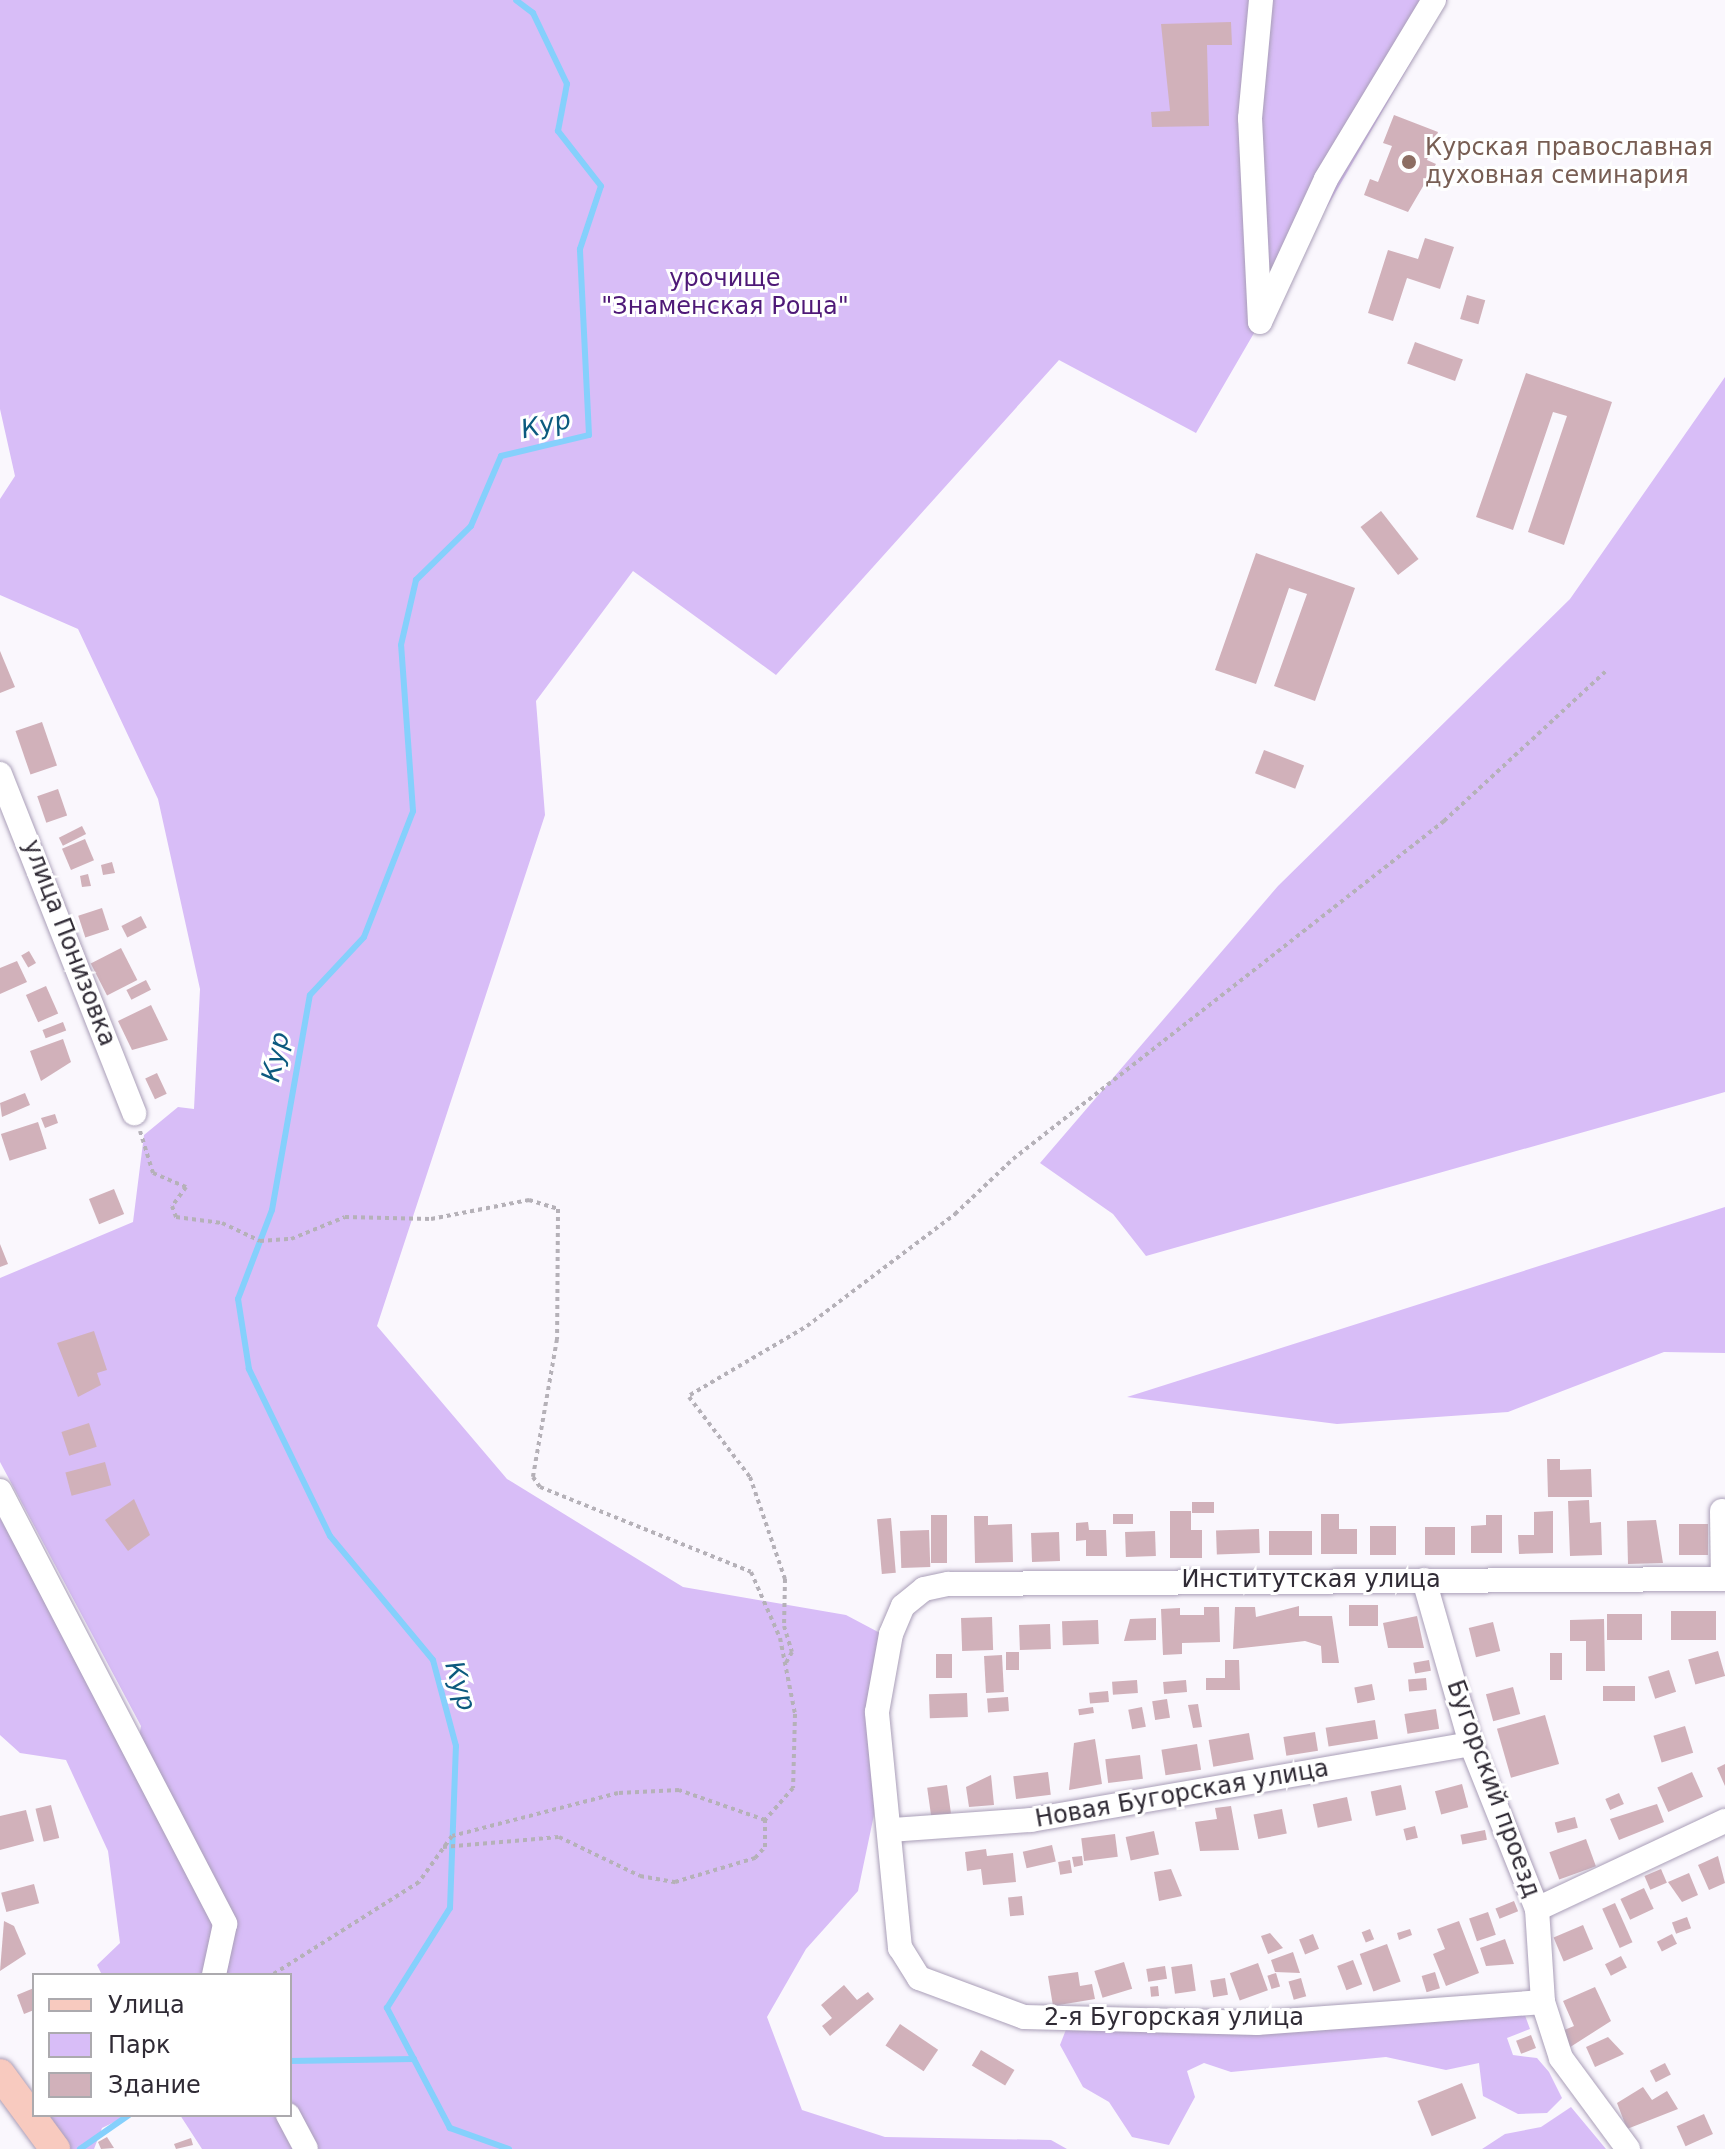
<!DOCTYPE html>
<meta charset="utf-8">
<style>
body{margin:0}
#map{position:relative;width:1725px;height:2149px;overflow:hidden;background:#faf7fd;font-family:"DejaVu Sans",sans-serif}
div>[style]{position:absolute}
.green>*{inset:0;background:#d8bdf7}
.stream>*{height:6px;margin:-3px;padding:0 3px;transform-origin:3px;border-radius:3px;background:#85d0fc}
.building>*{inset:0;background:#d1b1ba;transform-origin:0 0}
.path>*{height:4px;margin-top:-2px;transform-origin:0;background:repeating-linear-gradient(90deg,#b5b1b8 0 4px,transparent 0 8px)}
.roads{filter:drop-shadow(0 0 2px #aa9fb8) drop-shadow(0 0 2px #aa9fb8)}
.minor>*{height:24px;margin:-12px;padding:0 12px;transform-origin:12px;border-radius:12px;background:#fff}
.major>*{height:30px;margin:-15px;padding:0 15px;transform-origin:15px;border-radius:15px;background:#f8cabf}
.dots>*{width:22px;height:22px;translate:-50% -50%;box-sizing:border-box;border:4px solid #fff;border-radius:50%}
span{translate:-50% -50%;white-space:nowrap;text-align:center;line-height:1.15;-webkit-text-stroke:6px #fff;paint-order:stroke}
.education-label{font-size:24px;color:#785e54}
.left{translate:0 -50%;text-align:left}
.park-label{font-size:24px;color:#4e1977}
.street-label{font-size:24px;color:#302b35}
.water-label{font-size:26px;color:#0c5a7f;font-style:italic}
.legend{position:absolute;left:32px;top:1973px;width:260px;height:144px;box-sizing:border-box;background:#fff;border:2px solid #acaaae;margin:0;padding:10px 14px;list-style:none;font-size:24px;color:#302b35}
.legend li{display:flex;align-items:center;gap:16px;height:40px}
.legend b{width:40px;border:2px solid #acaaae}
</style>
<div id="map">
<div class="green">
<div style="clip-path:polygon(0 0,1447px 0,1196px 433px,1059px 360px,776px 675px,633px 571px,536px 701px,545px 815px,377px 1326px,507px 1479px,683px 1587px,846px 1615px,880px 1633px,865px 1711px,879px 1791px,858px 1891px,806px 1949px,767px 2017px,802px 2110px,885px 2137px,1051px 2140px,1067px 2149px,202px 2149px,180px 2115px,290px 2115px,290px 1975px,102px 1975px,97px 1965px,120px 1943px,108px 1851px,66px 1760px,20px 1753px,0 1735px,0 1518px,134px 1764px,141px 1726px,0 1462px,0 1278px,133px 1222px,144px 1135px,178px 1107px,194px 1109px,200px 989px,158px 799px,78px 629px,0 595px,0 499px,15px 476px,0 409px)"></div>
<div style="clip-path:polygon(1725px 377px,1725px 1092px,1146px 1256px,1113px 1214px,1040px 1163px,1278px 886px,1570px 599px)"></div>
<div style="clip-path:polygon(1725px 1207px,1725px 1353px,1664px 1352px,1508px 1412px,1337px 1424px,1127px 1397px)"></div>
<div style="clip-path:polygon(1523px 2010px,1530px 2029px,1507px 2038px,1513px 2055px,1537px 2058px,1549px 2072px,1562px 2098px,1547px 2113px,1518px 2114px,1483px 2096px,1479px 2063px,1446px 2070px,1386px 2057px,1231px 2072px,1204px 2063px,1187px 2071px,1195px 2097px,1169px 2145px,1132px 2137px,1109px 2102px,1083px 2087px,1060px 2045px,1067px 2027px)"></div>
<div style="clip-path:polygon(1571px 2107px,1606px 2149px,1482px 2149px,1505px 2134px,1541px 2127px)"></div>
<div style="clip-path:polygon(43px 2115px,129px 2115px,102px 2128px,94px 2149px,67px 2149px)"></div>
</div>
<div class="stream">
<div style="left:290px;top:2061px;width:124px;rotate:-0.9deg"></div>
<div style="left:80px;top:2149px;width:60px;rotate:-34.8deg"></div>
<div style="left:509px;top:2149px;width:63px;rotate:-160.4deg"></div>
<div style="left:450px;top:2128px;width:136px;rotate:-117.7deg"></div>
<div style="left:387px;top:2008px;width:118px;rotate:-57.8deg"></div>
<div style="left:450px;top:1908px;width:162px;rotate:-87.9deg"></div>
<div style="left:456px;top:1746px;width:89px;rotate:-105deg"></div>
<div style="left:433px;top:1660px;width:161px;rotate:-129.7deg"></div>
<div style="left:330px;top:1536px;width:186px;rotate:-115.9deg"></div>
<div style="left:249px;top:1369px;width:71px;rotate:-98.9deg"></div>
<div style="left:238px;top:1299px;width:95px;rotate:-69.1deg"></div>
<div style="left:272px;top:1210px;width:218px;rotate:-80deg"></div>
<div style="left:310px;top:995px;width:79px;rotate:-47deg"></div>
<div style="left:364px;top:937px;width:135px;rotate:-68.7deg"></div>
<div style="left:413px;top:811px;width:166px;rotate:-94.1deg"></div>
<div style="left:401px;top:645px;width:67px;rotate:-77deg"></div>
<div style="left:416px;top:580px;width:77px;rotate:-44.5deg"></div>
<div style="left:471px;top:526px;width:76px;rotate:-66.8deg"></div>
<div style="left:501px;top:456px;width:90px;rotate:-13.4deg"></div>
<div style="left:589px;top:435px;width:186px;rotate:-92.8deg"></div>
<div style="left:580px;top:249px;width:66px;rotate:-71.6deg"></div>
<div style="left:601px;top:186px;width:70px;rotate:-128deg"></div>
<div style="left:558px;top:131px;width:48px;rotate:-79.2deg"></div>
<div style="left:567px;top:84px;width:79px;rotate:-115.6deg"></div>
<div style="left:533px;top:13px;width:21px;rotate:-143deg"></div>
</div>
<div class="building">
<div style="clip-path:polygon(1231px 22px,1232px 45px,1207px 45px,1209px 126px,1152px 127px,1151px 112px,1170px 111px,1161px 24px)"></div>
<div style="clip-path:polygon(1394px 115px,1438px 132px,1427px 160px,1436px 164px,1408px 212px,1364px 195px,1370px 179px,1378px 182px,1392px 146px,1383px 143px)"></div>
<div style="clip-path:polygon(1425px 238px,1454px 247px,1440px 289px,1407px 278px,1393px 321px,1368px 313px,1388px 250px,1418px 259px)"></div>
<div style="left:1467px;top:295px;width:19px;height:25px;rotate:16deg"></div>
<div style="left:1415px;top:342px;width:51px;height:23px;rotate:20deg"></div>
<div style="clip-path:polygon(1526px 373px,1612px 402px,1564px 545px,1528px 532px,1567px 416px,1553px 412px,1513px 530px,1476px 517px)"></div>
<div style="left:1381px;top:511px;width:61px;height:26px;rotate:52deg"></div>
<div style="clip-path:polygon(1256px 553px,1355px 588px,1315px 701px,1274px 686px,1307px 594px,1289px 588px,1256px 684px,1215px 670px)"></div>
<div style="clip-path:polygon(0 651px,15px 687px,0 693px)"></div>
<div style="left:42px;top:722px;width:46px;height:28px;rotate:71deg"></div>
<div style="left:1264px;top:750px;width:43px;height:25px;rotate:21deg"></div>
<div style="left:58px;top:789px;width:28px;height:22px;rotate:71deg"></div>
<div style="left:82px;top:826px;width:9px;height:26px;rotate:63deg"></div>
<div style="left:85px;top:839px;width:23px;height:25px;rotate:67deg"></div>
<div style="clip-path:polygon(112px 862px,115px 873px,103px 875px,101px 865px)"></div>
<div style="clip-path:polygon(88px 874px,91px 886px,82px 887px,80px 876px)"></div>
<div style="left:102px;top:908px;width:23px;height:25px;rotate:72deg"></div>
<div style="left:141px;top:916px;width:13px;height:22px;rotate:63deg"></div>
<div style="left:121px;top:948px;width:36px;height:34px;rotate:63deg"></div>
<div style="left:29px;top:951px;width:14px;height:9px;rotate:60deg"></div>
<div style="clip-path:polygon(17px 961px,27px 982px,0 994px,0 968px)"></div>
<div style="left:146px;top:980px;width:11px;height:22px;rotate:63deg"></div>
<div style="left:46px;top:986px;width:30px;height:22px;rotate:66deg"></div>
<div style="clip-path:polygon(151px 1005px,168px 1040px,132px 1050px,118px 1021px)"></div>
<div style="left:63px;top:1022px;width:9px;height:22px;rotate:69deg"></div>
<div style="clip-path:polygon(63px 1039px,71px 1062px,41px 1081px,30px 1051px)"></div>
<div style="left:157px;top:1073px;width:23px;height:13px;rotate:65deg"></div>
<div style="clip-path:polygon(25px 1093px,30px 1105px,2px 1117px,0 1103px)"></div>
<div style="clip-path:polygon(55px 1114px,58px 1123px,45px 1128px,41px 1118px)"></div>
<div style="left:38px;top:1122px;width:28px;height:39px;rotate:72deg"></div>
<div style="left:114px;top:1189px;width:27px;height:27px;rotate:68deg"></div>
<div style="clip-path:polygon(0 1244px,8px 1264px,0 1267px)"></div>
<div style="clip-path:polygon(94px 1331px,107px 1370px,97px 1373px,101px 1385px,78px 1397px,57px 1343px)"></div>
<div style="left:89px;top:1423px;width:25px;height:29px;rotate:72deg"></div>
<div style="clip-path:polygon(1547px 1459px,1560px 1459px,1560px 1470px,1591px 1469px,1592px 1497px,1548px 1497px)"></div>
<div style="left:105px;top:1462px;width:24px;height:41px;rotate:75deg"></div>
<div style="clip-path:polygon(134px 1499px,150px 1535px,128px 1551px,105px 1520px)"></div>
<div style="clip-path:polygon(1589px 1500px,1590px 1523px,1601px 1522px,1602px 1555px,1570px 1556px,1568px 1501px)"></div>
<div style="left:1192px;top:1502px;width:22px;height:11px"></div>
<div style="clip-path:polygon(1170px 1511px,1191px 1511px,1191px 1530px,1202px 1530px,1202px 1558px,1170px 1558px)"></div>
<div style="clip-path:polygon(1553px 1511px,1553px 1553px,1519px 1554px,1518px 1535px,1534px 1535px,1534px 1512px)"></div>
<div style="left:1113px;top:1514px;width:20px;height:10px"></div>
<div style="clip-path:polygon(1321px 1514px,1339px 1514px,1339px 1529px,1357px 1529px,1357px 1554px,1321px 1554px)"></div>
<div style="left:931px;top:1515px;width:16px;height:48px"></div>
<div style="clip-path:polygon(1486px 1515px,1502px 1515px,1502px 1553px,1471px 1553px,1471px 1526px,1486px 1525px)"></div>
<div style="clip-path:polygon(974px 1516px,988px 1516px,988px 1525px,1012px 1524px,1013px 1562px,975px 1563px)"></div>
<div style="left:891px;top:1518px;width:55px;height:14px;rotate:85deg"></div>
<div style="clip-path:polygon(1656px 1520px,1663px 1563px,1628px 1564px,1627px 1521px)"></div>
<div style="clip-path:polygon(1088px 1522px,1089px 1530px,1106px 1530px,1107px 1556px,1086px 1556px,1086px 1540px,1076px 1541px,1076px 1523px)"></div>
<div style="left:1708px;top:1524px;width:31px;height:29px;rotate:90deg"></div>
<div style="left:1370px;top:1526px;width:26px;height:29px"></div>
<div style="left:1425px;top:1527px;width:30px;height:28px"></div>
<div style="left:1259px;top:1529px;width:24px;height:43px;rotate:88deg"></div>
<div style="left:929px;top:1530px;width:37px;height:29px;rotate:88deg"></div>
<div style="left:1155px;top:1531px;width:25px;height:30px;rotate:88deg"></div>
<div style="left:1269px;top:1531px;width:43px;height:24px"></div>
<div style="left:1059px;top:1532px;width:29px;height:28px;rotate:88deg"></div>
<div style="left:1378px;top:1605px;width:21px;height:29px;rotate:90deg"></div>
<div style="clip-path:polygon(1299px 1606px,1299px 1616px,1332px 1616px,1339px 1663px,1322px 1663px,1321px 1646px,1305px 1641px,1233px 1649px,1235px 1607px,1255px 1607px,1256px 1617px)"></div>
<div style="clip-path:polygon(1204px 1607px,1219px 1607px,1220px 1642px,1182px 1643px,1182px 1654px,1163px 1655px,1161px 1609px,1180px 1608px,1180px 1615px,1204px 1615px)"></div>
<div style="left:1716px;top:1611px;width:29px;height:45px;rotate:90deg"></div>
<div style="left:1607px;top:1614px;width:35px;height:26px"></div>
<div style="clip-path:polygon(1417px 1616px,1424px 1648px,1388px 1648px,1383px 1623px)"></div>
<div style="left:992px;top:1617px;width:33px;height:31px;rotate:88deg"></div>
<div style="clip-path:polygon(1156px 1618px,1156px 1640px,1124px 1641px,1130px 1619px)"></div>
<div style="clip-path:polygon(1604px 1619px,1605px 1671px,1586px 1671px,1586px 1641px,1570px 1641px,1570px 1620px)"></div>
<div style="left:1098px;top:1620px;width:24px;height:36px;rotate:88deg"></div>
<div style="left:1493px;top:1622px;width:30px;height:25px;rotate:76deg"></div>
<div style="left:1050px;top:1624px;width:25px;height:31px;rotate:88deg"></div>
<div style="left:1718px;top:1651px;width:26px;height:31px;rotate:74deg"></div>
<div style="left:1006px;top:1652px;width:13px;height:18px"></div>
<div style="left:1550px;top:1653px;width:12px;height:27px"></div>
<div style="left:936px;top:1654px;width:16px;height:24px"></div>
<div style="left:1002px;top:1655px;width:37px;height:18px;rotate:87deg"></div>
<div style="clip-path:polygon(1225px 1660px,1239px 1660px,1240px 1690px,1206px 1690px,1206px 1678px,1225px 1678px)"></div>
<div style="left:1429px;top:1660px;width:11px;height:16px;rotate:80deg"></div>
<div style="left:1669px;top:1670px;width:23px;height:22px;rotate:72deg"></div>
<div style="left:1426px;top:1678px;width:12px;height:18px;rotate:85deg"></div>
<div style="left:1137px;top:1680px;width:13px;height:25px;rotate:86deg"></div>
<div style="left:1186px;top:1680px;width:12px;height:23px;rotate:85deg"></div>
<div style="left:1372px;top:1684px;width:16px;height:18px;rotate:79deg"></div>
<div style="left:1603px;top:1686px;width:32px;height:15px"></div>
<div style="left:1513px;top:1687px;width:28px;height:28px;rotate:75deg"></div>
<div style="left:1108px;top:1691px;width:11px;height:19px;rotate:85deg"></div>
<div style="left:967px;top:1693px;width:24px;height:38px;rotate:88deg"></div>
<div style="left:1008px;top:1697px;width:14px;height:21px;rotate:86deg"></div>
<div style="left:1167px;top:1699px;width:19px;height:15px;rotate:81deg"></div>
<div style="clip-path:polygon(1198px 1704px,1202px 1727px,1193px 1728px,1188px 1705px)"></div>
<div style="left:1093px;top:1707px;width:6px;height:15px;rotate:81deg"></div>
<div style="left:1142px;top:1707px;width:20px;height:14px;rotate:79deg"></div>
<div style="left:1436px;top:1709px;width:20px;height:32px;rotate:81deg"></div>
<div style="left:1545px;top:1715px;width:51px;height:50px;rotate:74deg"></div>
<div style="left:1375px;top:1720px;width:19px;height:50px;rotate:81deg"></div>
<div style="left:1685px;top:1726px;width:28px;height:33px;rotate:73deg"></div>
<div style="left:1315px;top:1732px;width:19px;height:32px;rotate:81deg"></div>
<div style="left:1249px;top:1733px;width:27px;height:41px;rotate:80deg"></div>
<div style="clip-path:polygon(1095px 1739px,1102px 1784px,1069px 1790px,1074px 1743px)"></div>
<div style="left:1197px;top:1744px;width:26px;height:36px;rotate:81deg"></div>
<div style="left:1140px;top:1755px;width:24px;height:35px;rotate:83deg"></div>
<div style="clip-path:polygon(1725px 1764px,1725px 1786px,1717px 1768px)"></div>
<div style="left:1048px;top:1772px;width:23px;height:35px;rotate:83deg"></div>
<div style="left:1692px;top:1772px;width:27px;height:38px;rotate:66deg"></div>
<div style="clip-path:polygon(991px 1775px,994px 1805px,969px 1807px,966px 1787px)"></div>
<div style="left:1462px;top:1784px;width:24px;height:28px;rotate:75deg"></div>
<div style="left:947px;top:1785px;width:29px;height:20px;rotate:82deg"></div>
<div style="left:1401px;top:1785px;width:25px;height:31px;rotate:78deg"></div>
<div style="left:1619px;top:1793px;width:12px;height:15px;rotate:66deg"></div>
<div style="left:1347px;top:1797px;width:24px;height:35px;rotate:78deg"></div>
<div style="clip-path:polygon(1657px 1804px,1664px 1822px,1619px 1840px,1610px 1819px)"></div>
<div style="left:51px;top:1805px;width:34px;height:16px;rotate:76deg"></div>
<div style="clip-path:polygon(1231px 1806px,1239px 1850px,1200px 1851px,1195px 1822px,1217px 1819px,1215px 1808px)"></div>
<div style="left:1282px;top:1809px;width:25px;height:29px;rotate:79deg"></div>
<div style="clip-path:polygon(26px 1810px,34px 1841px,0 1850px,0 1816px)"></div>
<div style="left:1575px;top:1817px;width:11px;height:21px;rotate:75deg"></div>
<div style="left:1415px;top:1826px;width:12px;height:12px;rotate:76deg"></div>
<div style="left:1485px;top:1830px;width:10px;height:25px;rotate:79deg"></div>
<div style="left:1154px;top:1831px;width:24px;height:29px;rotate:78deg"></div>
<div style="left:1115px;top:1834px;width:23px;height:34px;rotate:83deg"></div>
<div style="left:1586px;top:1839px;width:29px;height:39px;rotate:70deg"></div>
<div style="left:1052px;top:1845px;width:17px;height:30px;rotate:77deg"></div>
<div style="clip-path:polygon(986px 1849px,987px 1856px,1013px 1853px,1016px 1882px,983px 1885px,981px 1869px,967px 1871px,965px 1852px)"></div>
<div style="clip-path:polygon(1082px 1856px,1083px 1865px,1074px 1867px,1072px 1857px)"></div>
<div style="clip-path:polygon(1718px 1856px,1725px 1883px,1709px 1890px,1698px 1865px)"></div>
<div style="left:1070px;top:1860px;width:13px;height:12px;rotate:81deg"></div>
<div style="clip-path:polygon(1171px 1869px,1182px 1896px,1159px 1901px,1154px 1872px)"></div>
<div style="left:1661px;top:1869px;width:15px;height:18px;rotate:67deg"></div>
<div style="clip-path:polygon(1689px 1873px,1698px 1895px,1682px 1902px,1668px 1882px)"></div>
<div style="left:34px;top:1884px;width:20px;height:34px;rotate:75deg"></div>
<div style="left:1644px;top:1888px;width:23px;height:26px;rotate:65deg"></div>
<div style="left:1022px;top:1896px;width:19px;height:14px;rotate:84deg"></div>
<div style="left:1514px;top:1901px;width:11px;height:20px;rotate:68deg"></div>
<div style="left:1615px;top:1903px;width:43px;height:14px;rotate:66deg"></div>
<div style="left:1488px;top:1912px;width:24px;height:20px;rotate:71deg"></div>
<div style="left:1687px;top:1917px;width:12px;height:16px;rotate:70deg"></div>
<div style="clip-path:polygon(4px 1921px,14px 1926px,26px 1954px,0 1971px)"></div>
<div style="clip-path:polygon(1459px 1921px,1479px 1973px,1446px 1986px,1433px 1954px,1445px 1949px,1437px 1929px)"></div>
<div style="left:1583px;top:1925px;width:26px;height:32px;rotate:67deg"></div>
<div style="left:1370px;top:1929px;width:11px;height:9px;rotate:68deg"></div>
<div style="clip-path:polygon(1410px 1929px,1412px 1935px,1399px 1940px,1397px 1933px)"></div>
<div style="clip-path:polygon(1270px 1933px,1283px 1948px,1268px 1954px,1261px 1936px)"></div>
<div style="left:1313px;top:1934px;width:16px;height:15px;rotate:68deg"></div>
<div style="left:1672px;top:1934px;width:11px;height:17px;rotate:63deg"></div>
<div style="clip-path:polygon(1505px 1939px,1514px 1964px,1486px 1966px,1480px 1948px)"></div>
<div style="left:1387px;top:1944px;width:40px;height:29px;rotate:70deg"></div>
<div style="clip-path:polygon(1293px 1952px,1300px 1973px,1275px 1972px,1271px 1960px)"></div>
<div style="left:1621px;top:1956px;width:13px;height:18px;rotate:63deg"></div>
<div style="left:1353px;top:1960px;width:26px;height:17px;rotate:69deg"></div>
<div style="left:1124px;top:1962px;width:28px;height:31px;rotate:73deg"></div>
<div style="left:1258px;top:1963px;width:29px;height:30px;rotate:70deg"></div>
<div style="left:1192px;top:1964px;width:27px;height:21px;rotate:82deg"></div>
<div style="left:1165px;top:1966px;width:13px;height:19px;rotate:81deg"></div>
<div style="clip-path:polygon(1078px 1972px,1080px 1986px,1092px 1984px,1095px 1999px,1053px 2006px,1048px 1976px)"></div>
<div style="left:1435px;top:1972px;width:17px;height:14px;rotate:73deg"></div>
<div style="left:1276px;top:1973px;width:14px;height:9px;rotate:73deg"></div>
<div style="left:1225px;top:1978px;width:17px;height:15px;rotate:80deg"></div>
<div style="left:1301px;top:1978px;width:19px;height:13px;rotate:74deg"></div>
<div style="clip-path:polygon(844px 1985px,857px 2000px,868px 1992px,874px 1999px,830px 2036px,822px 2026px,832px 2018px,821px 2005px)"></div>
<div style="left:1158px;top:1986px;width:10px;height:8px;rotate:84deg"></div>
<div style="clip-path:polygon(1595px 1987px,1611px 2021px,1564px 2051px,1557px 2033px,1574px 2026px,1563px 2001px)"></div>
<div style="clip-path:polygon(34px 1988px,34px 2010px,24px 2014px,17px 1995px)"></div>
<div style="left:900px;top:2024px;width:46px;height:26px;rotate:34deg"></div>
<div style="left:1531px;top:2035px;width:14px;height:16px;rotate:69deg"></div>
<div style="clip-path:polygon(1608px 2037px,1624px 2054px,1595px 2067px,1586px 2047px)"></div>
<div style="left:981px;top:2050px;width:39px;height:18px;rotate:31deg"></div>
<div style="left:1665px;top:2063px;width:13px;height:17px;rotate:63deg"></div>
<div style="left:1462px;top:2083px;width:38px;height:48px;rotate:68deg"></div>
<div style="clip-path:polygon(1643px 2087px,1652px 2100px,1667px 2091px,1678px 2109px,1627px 2129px,1617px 2103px)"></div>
<div style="left:1704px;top:2114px;width:22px;height:30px;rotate:66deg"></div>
<div style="clip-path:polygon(107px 2137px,114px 2148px,101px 2149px,98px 2142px)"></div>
<div style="clip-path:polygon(191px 2138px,193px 2145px,176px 2149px,174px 2144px)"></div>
</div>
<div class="path">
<div style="left:140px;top:1131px;width:44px;rotate:72.8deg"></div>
<div style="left:153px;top:1173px;width:36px;rotate:23deg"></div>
<div style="left:186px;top:1187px;width:24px;rotate:126deg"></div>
<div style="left:172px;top:1206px;width:12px;rotate:70deg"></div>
<div style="left:176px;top:1217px;width:46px;rotate:7.4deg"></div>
<div style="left:222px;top:1223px;width:42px;rotate:25.3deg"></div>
<div style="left:260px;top:1241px;width:31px;rotate:-4deg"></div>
<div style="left:291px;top:1239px;width:58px;rotate:-22.2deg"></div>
<div style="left:345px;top:1217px;width:86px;rotate:1.3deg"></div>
<div style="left:431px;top:1219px;width:100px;rotate:-11deg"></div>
<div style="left:529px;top:1200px;width:30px;rotate:17deg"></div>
<div style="left:558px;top:1209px;width:130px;rotate:90.4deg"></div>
<div style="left:557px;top:1339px;width:140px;rotate:99.9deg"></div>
<div style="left:533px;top:1477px;width:12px;rotate:55deg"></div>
<div style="left:540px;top:1487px;width:227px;rotate:21.9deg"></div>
<div style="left:751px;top:1572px;width:72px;rotate:66.3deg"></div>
<div style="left:780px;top:1638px;width:77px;rotate:78.8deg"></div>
<div style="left:795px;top:1714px;width:74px;rotate:91.5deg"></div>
<div style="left:793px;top:1788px;width:43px;rotate:131.2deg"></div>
<div style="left:765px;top:1820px;width:91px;rotate:-160.8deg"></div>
<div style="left:679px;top:1790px;width:61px;rotate:177.2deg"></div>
<div style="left:618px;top:1793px;width:171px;rotate:165.5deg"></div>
<div style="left:452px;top:1836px;width:57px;rotate:125.7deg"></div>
<div style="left:419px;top:1882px;width:174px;rotate:147.7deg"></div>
<div style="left:690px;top:1395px;width:136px;rotate:-30.5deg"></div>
<div style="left:807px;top:1326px;width:186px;rotate:-37.1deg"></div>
<div style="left:955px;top:1214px;width:80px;rotate:-43.5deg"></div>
<div style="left:1013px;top:1159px;width:548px;rotate:-38.1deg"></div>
<div style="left:1444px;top:821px;width:221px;rotate:-42.8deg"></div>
<div style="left:689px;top:1397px;width:101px;rotate:52.7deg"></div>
<div style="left:750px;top:1477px;width:108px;rotate:71.1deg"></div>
<div style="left:785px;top:1579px;width:47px;rotate:91.2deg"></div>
<div style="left:784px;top:1626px;width:27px;rotate:73deg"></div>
<div style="left:792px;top:1652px;width:13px;rotate:119deg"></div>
<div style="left:443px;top:1847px;width:116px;rotate:-4.9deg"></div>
<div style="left:559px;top:1837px;width:90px;rotate:25.7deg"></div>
<div style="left:640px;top:1876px;width:36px;rotate:10deg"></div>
<div style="left:675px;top:1882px;width:84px;rotate:-16.7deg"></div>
<div style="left:755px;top:1858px;width:15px;rotate:-48deg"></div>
<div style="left:765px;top:1847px;width:27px;rotate:-90deg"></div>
</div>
<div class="roads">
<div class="minor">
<div style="left:1261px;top:0;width:119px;rotate:95.3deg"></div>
<div style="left:1250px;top:118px;width:204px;rotate:87.2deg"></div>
<div style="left:1260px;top:322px;width:157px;rotate:-65.2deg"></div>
<div style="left:1326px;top:179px;width:209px;rotate:-58.9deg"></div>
<div style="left:0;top:774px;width:365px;rotate:68.4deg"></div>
<div style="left:0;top:1491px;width:488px;rotate:62.5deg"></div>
<div style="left:225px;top:1924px;width:52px;rotate:102.2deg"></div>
<div style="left:1722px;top:1511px;width:68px;rotate:89.2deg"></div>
<div style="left:1424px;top:1580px;width:171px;rotate:74deg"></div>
<div style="left:1471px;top:1744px;width:178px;rotate:68.2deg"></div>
<div style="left:1537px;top:1909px;width:93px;rotate:86.3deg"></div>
<div style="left:1543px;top:2002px;width:59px;rotate:72.2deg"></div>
<div style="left:1561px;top:2058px;width:113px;rotate:53.6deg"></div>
<div style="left:891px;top:1830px;width:140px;rotate:-4.1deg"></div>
<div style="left:1031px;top:1820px;width:447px;rotate:-9.8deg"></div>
<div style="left:1537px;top:1909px;width:208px;rotate:-25.1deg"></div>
<div style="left:1543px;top:2002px;width:287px;rotate:175.8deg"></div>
<div style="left:1257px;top:2023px;width:233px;rotate:-178.5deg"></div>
<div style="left:1024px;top:2017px;width:112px;rotate:-159.6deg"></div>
<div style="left:919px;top:1978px;width:36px;rotate:-122deg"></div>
<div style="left:900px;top:1948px;width:237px;rotate:-95.6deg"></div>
<div style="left:877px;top:1712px;width:79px;rotate:-79.8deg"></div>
<div style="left:891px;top:1634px;width:30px;rotate:-67deg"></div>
<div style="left:903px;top:1606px;width:27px;rotate:-39deg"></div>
<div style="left:924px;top:1589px;width:25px;rotate:-12deg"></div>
<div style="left:948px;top:1584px;width:777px;rotate:-0.37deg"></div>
<div style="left:288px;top:2115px;width:38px;rotate:62deg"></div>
</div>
<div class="major">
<div style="left:0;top:2074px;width:93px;rotate:53.7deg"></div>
</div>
</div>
<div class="dots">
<div style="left:1409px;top:162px;background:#8d6e63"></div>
</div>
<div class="education-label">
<span class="left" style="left:1425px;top:162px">Курская православная<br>духовная семинария</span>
</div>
<div class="park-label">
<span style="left:725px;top:293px">урочище<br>"Знаменская Роща"</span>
</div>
<div class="street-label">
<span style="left:69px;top:943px;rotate:69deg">улица Понизовка</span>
<span style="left:1311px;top:1580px">Институтская улица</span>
<span style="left:1493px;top:1789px;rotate:70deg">Бугорский проезд</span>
<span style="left:1182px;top:1794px;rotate:-10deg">Новая Бугорская улица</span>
<span style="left:1174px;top:2018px">2-я Бугорская улица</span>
</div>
<div class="water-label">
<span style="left:546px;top:425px;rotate:-13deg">Кур</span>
<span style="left:276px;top:1057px;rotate:-78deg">Кур</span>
<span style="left:460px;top:1686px;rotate:73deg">Кур</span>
</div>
<ul class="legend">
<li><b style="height:10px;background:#f8cabf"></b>Улица</li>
<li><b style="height:22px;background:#d8bdf7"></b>Парк</li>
<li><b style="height:22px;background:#d1b1ba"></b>Здание</li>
</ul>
</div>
